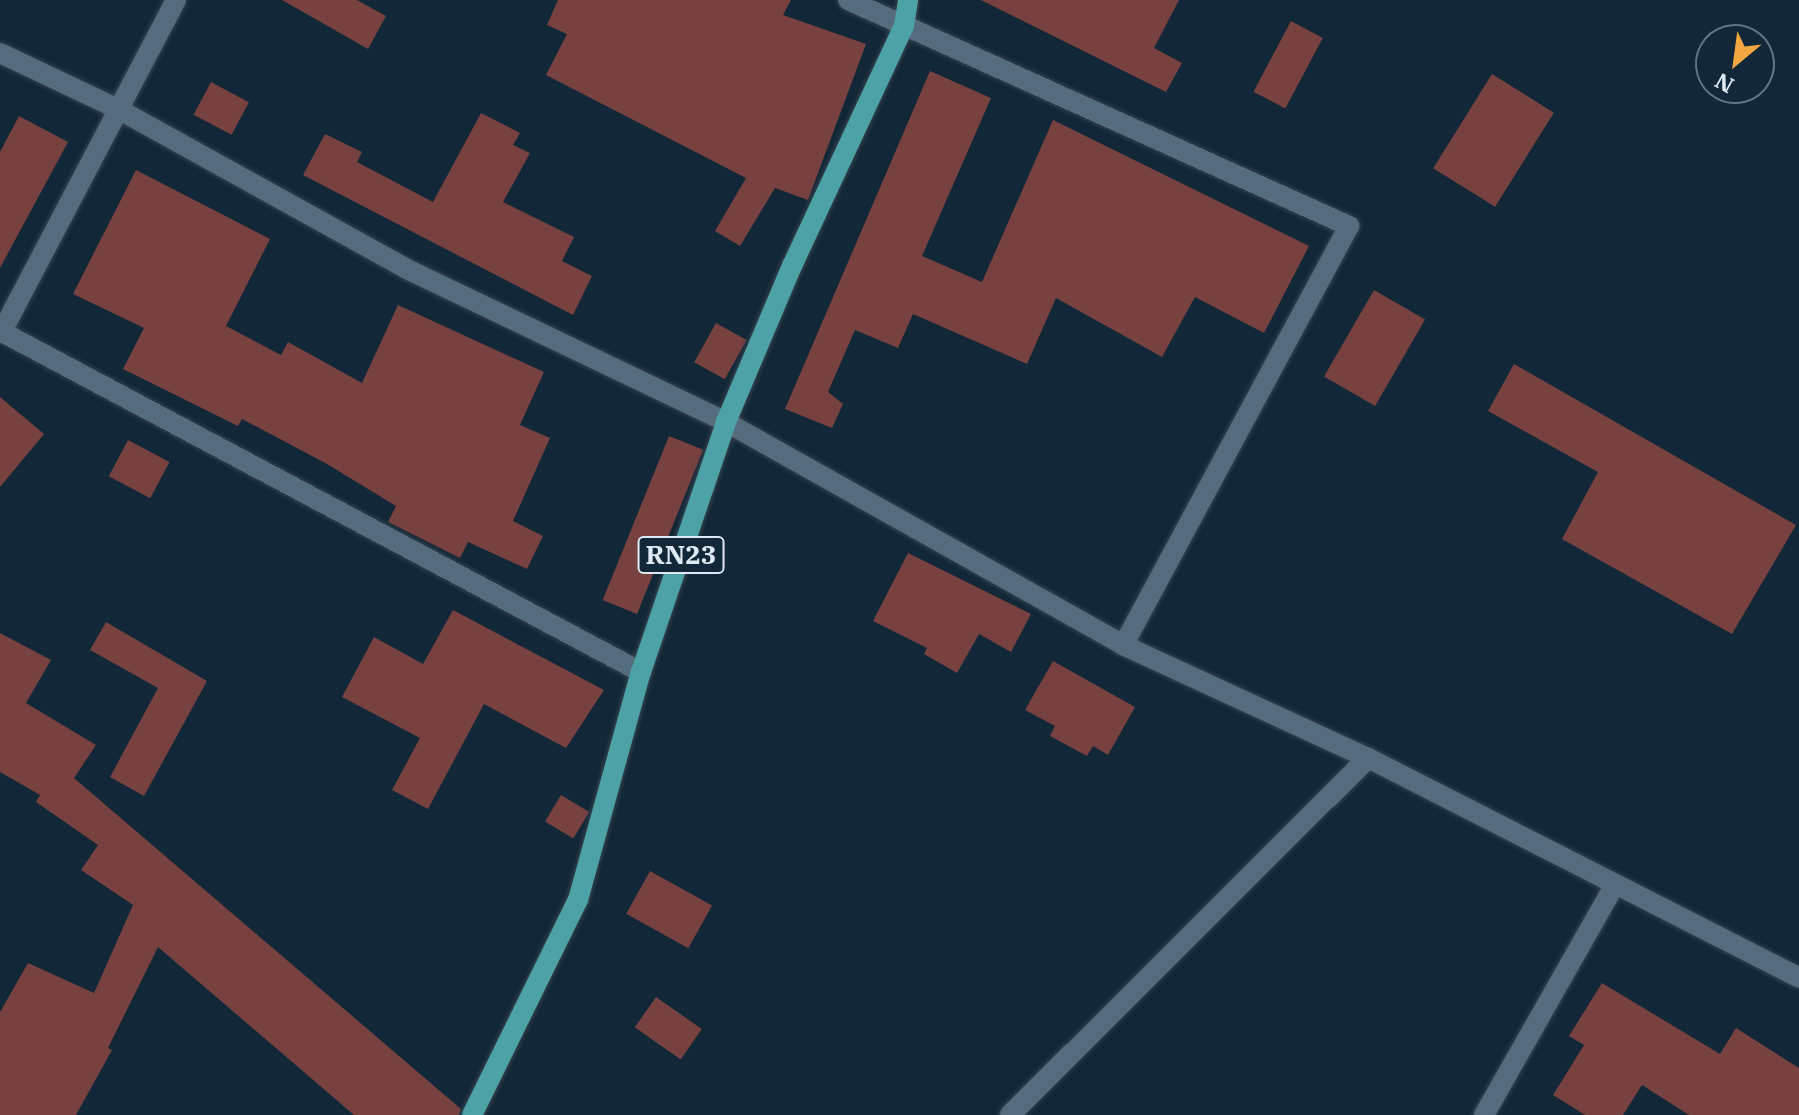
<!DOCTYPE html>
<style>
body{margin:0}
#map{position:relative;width:1799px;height:1115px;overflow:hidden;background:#122737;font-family:"IBM Plex Serif",serif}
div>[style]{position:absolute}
.building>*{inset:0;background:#77413f;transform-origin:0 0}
.roads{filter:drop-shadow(0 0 2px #354452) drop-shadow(0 0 2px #354452)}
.minor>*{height:20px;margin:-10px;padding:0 10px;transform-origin:10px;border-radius:10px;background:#556c7f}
.primary>*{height:20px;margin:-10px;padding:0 10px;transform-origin:10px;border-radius:10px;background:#4da2a5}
span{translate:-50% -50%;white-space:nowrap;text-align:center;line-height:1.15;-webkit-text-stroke:8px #122737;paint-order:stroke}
.shield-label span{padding:2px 6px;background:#122737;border:2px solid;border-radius:6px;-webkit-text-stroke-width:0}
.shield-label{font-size:26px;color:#ddeaf5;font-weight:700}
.north{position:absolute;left:1695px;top:24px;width:80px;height:80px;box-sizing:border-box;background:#122737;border:2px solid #637583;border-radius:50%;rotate:209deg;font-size:22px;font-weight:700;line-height:32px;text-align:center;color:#ddeaf5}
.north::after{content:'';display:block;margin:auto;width:28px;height:36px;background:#f1a640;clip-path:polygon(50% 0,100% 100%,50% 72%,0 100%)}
</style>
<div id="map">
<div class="building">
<div style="clip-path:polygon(282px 0,357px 0,386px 16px,368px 49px)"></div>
<div style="clip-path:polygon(558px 0,791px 0,783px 15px,866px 44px,808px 200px,775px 188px,740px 246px,715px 231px,746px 178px,546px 75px,567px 34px,547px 25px)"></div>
<div style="clip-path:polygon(981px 0,1179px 0,1154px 48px,1182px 63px,1166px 92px)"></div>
<div style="left:1291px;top:21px;width:36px;height:80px;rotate:28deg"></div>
<div style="clip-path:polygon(930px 71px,991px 98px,922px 256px,982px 282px,1053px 120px,1309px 246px,1264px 333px,1195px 297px,1162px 357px,1056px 298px,1027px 364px,913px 314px,898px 348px,855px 330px,828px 392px,843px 404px,832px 428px,785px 409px)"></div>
<div style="left:1492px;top:74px;width:73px;height:111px;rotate:32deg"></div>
<div style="left:211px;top:82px;width:43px;height:37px;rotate:28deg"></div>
<div style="clip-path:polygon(481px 113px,520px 133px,513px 145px,530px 153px,503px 202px,574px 237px,562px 261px,592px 276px,573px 315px,303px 175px,325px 134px,362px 152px,357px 162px,433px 202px)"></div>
<div style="clip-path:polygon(19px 116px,68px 142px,0 268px,0 152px)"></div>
<div style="clip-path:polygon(136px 170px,270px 239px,226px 326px,281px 355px,288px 342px,362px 383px,398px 305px,544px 372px,520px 425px,550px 438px,513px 521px,543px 536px,527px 569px,468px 542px,460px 558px,388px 522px,396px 506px,327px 464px,242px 419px,238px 426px,123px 369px,144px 328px,73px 294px)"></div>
<div style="left:1374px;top:290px;width:59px;height:100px;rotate:30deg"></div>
<div style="left:716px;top:323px;width:35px;height:45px;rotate:29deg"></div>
<div style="clip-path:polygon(1514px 364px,1796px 525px,1732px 634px,1562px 539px,1598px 472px,1488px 411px)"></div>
<div style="clip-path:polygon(0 397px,44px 434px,0 487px)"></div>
<div style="left:669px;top:436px;width:37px;height:177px;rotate:22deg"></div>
<div style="left:128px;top:440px;width:47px;height:41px;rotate:28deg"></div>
<div style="clip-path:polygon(908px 553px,1031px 614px,1011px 652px,979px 634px,957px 673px,924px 654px,927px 648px,873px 621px)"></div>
<div style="clip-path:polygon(453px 610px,604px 690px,566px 748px,484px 704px,428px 809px,392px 790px,420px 738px,342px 697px,374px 637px,423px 664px)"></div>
<div style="clip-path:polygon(106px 622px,207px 681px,144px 796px,110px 777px,158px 688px,90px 650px)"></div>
<div style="clip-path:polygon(0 633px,51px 660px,26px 703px,96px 745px,74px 778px,461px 1109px,459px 1115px,354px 1115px,158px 947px,108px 1048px,112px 1050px,76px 1115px,0 1115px,0 1012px,28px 963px,94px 993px,133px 905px,81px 870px,98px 845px,36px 802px,40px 795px,0 772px)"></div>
<div style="clip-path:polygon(1053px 661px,1135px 707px,1108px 755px,1093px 746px,1087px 756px,1050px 736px,1055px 726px,1025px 710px)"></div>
<div style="left:561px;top:795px;width:33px;height:31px;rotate:31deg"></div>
<div style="left:650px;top:871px;width:71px;height:49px;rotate:29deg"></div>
<div style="clip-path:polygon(1602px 983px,1720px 1054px,1736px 1028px,1799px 1068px,1799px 1115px,1689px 1115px,1642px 1085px,1623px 1115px,1585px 1115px,1553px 1095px,1584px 1045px,1569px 1036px)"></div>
<div style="left:656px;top:997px;width:56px;height:37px;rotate:35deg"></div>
</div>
<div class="roads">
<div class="minor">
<div style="left:176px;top:0;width:375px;rotate:117.7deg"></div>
<div style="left:2px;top:332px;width:724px;rotate:28.02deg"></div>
<div style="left:848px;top:0;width:550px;rotate:24.28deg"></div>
<div style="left:1349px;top:226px;width:476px;rotate:118.3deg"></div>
<div style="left:0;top:53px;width:133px;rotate:25.4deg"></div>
<div style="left:120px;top:110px;width:328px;rotate:29deg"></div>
<div style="left:407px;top:269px;width:354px;rotate:25.6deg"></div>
<div style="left:726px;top:422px;width:455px;rotate:29.3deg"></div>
<div style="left:1123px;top:645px;width:270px;rotate:24.8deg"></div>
<div style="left:1368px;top:758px;width:484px;rotate:27deg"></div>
<div style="left:1010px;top:1115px;width:506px;rotate:-44.92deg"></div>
<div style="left:1484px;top:1115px;width:263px;rotate:-60.4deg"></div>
</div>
<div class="primary">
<div style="left:472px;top:1115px;width:240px;rotate:-63.8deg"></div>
<div style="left:578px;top:900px;width:237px;rotate:-74.6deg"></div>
<div style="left:641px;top:672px;width:264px;rotate:-71.2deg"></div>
<div style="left:726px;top:422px;width:169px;rotate:-67.1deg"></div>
<div style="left:792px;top:266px;width:265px;rotate:-65deg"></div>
<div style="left:904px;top:26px;width:26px;rotate:-81deg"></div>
</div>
</div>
<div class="shield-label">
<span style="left:681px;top:555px">RN23</span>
</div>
<div class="north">N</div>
</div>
